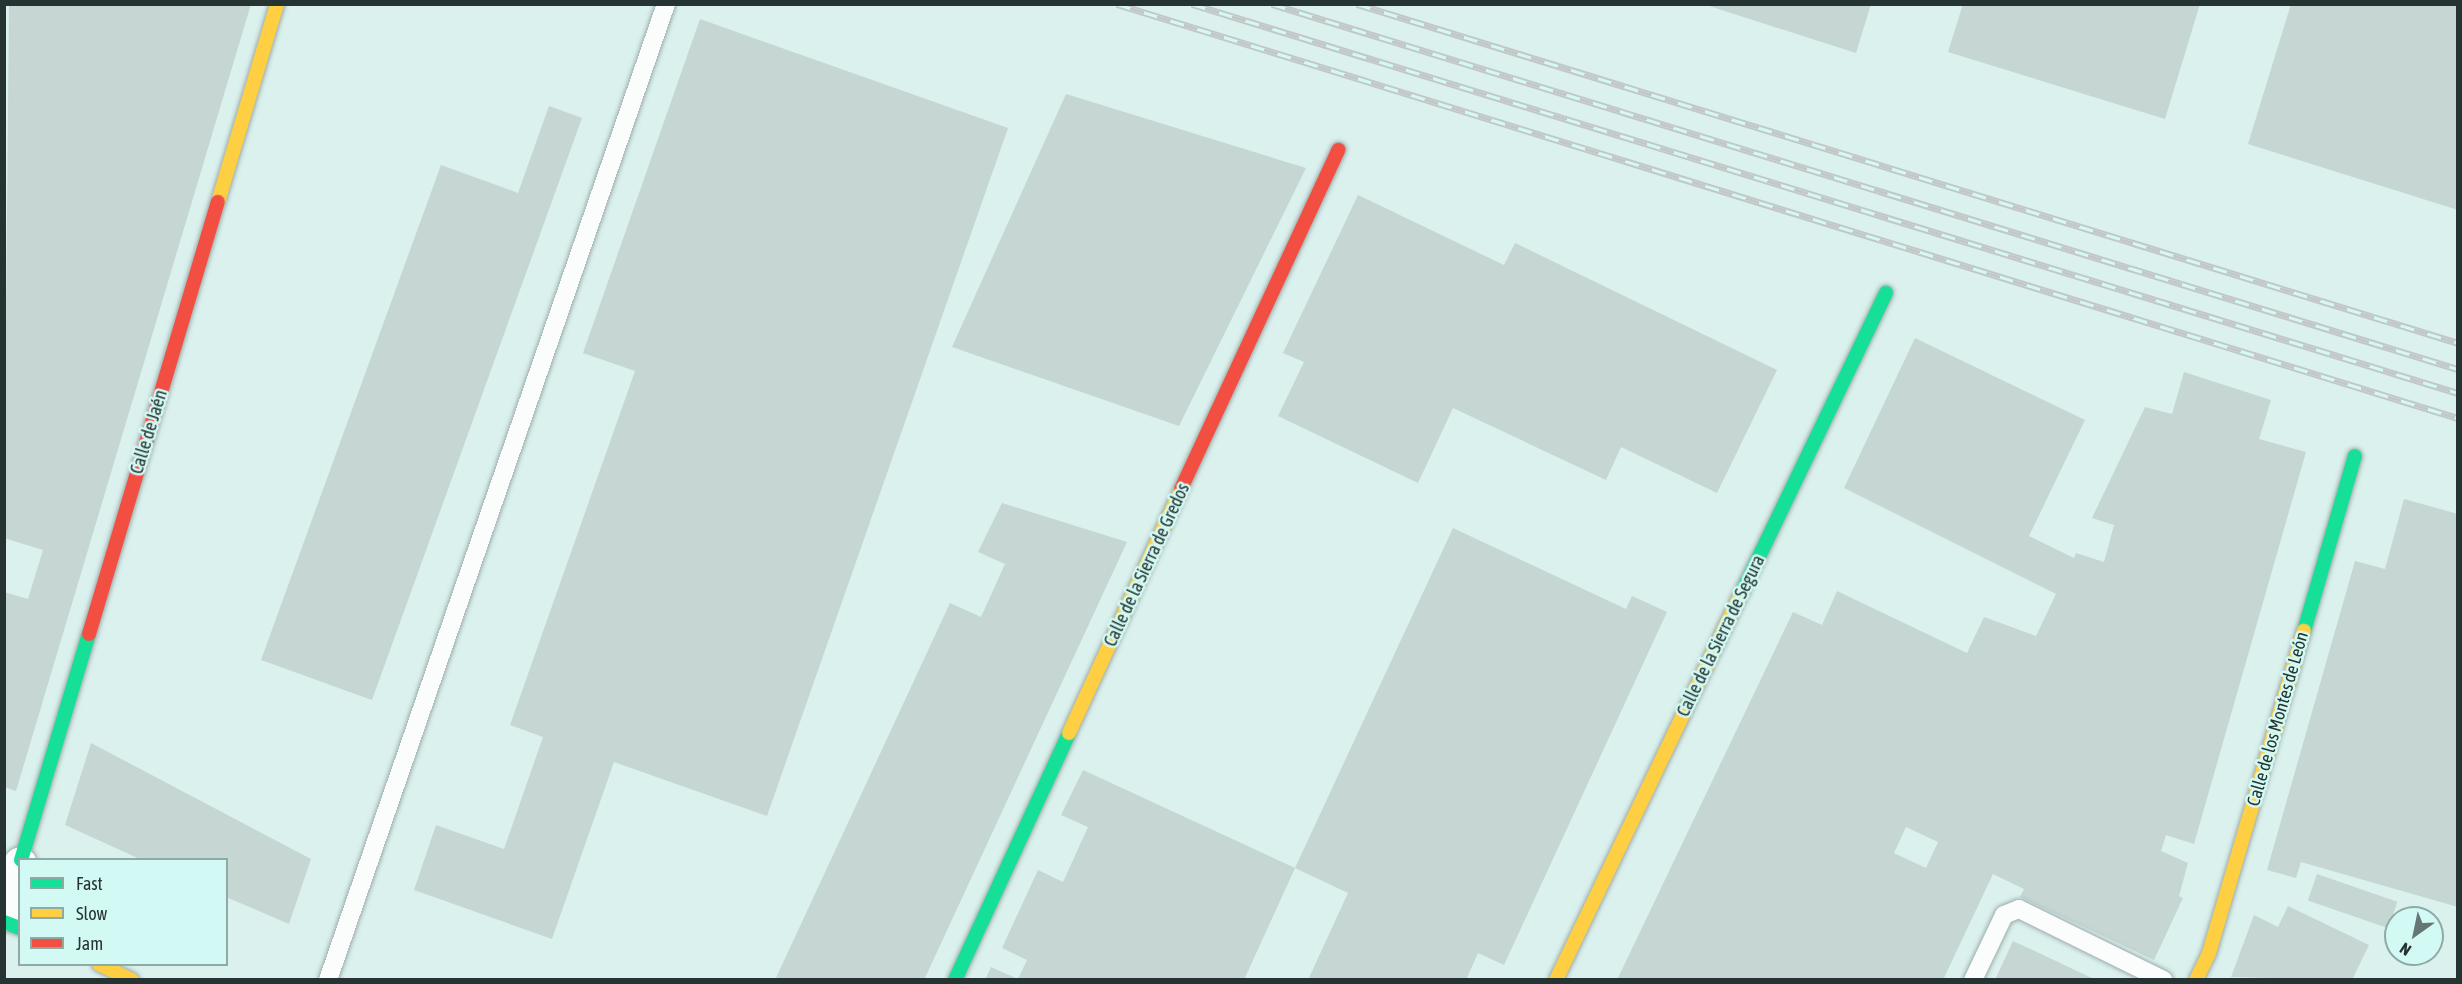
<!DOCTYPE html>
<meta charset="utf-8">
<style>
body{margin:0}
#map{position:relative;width:2462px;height:984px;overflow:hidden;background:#dbf1ee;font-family:"Asap Condensed",sans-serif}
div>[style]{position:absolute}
.building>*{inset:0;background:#c5d6d3;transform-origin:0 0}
.roads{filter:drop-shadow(0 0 2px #9cadab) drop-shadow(0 0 2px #9cadab)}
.lane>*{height:18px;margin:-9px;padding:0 9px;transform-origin:9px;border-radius:9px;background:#fafdfc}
.street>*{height:33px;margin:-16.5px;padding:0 16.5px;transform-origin:16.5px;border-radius:16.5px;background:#fafdfc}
.fast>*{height:14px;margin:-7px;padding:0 7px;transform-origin:7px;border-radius:7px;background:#16e098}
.slow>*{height:14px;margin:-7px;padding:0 7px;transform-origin:7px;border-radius:7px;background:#ffcf43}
.jam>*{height:14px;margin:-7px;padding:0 7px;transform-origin:7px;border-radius:7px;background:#f24e42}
.rail>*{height:7px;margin-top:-3.5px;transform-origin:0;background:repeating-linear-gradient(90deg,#d3f9f4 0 14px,#c2c8c8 0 28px);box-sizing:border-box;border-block:2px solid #c2c8c8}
span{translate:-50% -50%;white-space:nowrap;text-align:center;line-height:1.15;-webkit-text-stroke:5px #d3f9f4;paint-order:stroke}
.street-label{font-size:18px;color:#253432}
.frame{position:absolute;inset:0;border:6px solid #253432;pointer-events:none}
.legend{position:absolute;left:18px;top:858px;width:210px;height:108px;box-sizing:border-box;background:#d3f9f4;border:2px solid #8daaa6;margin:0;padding:8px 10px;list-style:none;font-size:18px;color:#253432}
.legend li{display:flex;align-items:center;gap:12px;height:30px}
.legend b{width:30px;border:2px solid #8daaa6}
.north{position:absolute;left:2384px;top:906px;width:60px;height:60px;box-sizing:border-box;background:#d3f9f4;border:2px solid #8daaa6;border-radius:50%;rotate:213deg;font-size:16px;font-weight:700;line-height:24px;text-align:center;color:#253432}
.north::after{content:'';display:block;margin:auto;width:21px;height:27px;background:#657674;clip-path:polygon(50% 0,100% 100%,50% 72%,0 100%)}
</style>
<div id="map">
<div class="building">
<div style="clip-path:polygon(9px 4px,251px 4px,16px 791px,4px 787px,4px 592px,28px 599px,43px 550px,4px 538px)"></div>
<div style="clip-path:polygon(1703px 4px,1871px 4px,1856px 53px)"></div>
<div style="clip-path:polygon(1963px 4px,2200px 4px,2165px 119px,1948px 52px)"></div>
<div style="clip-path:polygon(2291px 4px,2458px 4px,2458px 210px,2248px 144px)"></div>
<div style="clip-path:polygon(700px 19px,1008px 128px,767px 816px,614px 762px,552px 939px,414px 890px,436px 825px,504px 849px,543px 737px,510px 725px,635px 371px,583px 353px)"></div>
<div style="clip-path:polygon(1066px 94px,1306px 168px,1179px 426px,952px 347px)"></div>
<div style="clip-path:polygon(549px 106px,582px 118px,372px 700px,261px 660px,441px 165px,518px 193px)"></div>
<div style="clip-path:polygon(1358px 195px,1504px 265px,1515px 243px,1777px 370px,1717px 493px,1621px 447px,1606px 480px,1453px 408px,1418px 483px,1278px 416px,1304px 362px,1283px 353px)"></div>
<div style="clip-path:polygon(evenodd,1915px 338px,2085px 420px,2029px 536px,2074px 558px,2076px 553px,2104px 562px,2114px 525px,2092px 518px,2145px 407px,2172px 414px,2184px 372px,2271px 400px,2259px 439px,2306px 452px,2194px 844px,2166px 835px,2161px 851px,2188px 863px,2179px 896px,2183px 898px,2154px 960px,2020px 897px,2024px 889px,1993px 874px,1943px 980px,1617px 980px,1793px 612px,1822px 625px,1837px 591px,1967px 653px,1984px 617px,2036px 636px,2056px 594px,1844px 488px,1915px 338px,1906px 827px,1938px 842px,1926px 868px,1894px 853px,1906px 827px)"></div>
<div style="clip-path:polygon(2404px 499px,2458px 514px,2458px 907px,2301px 862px,2296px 878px,2267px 870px,2355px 561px,2385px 569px)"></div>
<div style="clip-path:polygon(1002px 503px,1127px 542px,924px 980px,775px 980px,950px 603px,981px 617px,1005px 564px,978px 552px)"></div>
<div style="clip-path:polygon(1453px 528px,1626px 609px,1632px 596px,1667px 612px,1504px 965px,1478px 953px,1466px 980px,1308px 980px,1348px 893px,1295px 868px,1244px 980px,985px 980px,991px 967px,1018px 979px,1027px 960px,1002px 948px,1038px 870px,1063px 882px,1088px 827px,1061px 815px,1083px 770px,1295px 868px)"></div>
<div style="clip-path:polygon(91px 743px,311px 859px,289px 924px,226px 897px,226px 860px,142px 860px,65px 825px)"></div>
<div style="left:2317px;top:874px;width:85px;height:28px;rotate:19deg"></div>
<div style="clip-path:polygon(2288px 906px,2369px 945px,2352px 980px,2231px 977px,2254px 915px,2278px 927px)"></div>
<div style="clip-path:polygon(2013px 941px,2056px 961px,2096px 980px,1995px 980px)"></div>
</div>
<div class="roads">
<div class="lane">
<div style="left:328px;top:980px;width:1033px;rotate:-70.9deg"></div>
<div style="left:1973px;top:980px;width:72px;rotate:-64.5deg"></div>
<div style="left:2004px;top:915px;width:16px;rotate:-22deg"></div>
<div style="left:2019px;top:909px;width:161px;rotate:26.2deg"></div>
</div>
<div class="street">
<div style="left:4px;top:914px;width:53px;rotate:-72.6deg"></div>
</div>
<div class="fast">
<div style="left:1742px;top:592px;width:332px;rotate:-64.3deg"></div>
<div style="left:2304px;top:631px;width:182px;rotate:-73.8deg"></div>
<div style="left:21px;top:860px;width:236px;rotate:-73.3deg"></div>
<div style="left:4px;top:922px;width:17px;rotate:21deg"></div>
<div style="left:955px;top:980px;width:272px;rotate:-65.2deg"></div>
</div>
<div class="slow">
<div style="left:218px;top:202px;width:207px;rotate:-73.4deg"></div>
<div style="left:1069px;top:733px;width:268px;rotate:-65.3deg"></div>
<div style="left:99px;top:964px;width:37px;rotate:26deg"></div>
<div style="left:1556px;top:980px;width:430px;rotate:-64.4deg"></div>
<div style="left:2196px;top:980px;width:30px;rotate:-64deg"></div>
<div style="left:2209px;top:953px;width:336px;rotate:-73.6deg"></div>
</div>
<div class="jam">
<div style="left:1181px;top:489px;width:374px;rotate:-65.1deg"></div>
<div style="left:89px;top:634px;width:451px;rotate:-73.4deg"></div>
</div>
</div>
<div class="rail">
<div style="left:1117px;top:4px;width:1403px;rotate:17.16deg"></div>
<div style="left:1192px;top:4px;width:1324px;rotate:17.08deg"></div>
<div style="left:1272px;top:4px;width:1241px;rotate:17.11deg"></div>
<div style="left:1357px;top:4px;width:1152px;rotate:17.11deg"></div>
</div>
<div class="street-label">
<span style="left:149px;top:432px;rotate:-73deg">Calle de Jaén</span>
<span style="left:1147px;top:565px;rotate:-65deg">Calle de la Sierra de Gredos</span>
<span style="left:1721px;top:636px;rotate:-64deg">Calle de la Sierra de Segura</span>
<span style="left:2278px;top:719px;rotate:-74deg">Calle de los Montes de León</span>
</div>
<div class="frame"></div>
<ul class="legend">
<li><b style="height:8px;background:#16e098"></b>Fast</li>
<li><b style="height:8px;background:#ffcf43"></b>Slow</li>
<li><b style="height:8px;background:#f24e42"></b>Jam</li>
</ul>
<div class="north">N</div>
</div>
